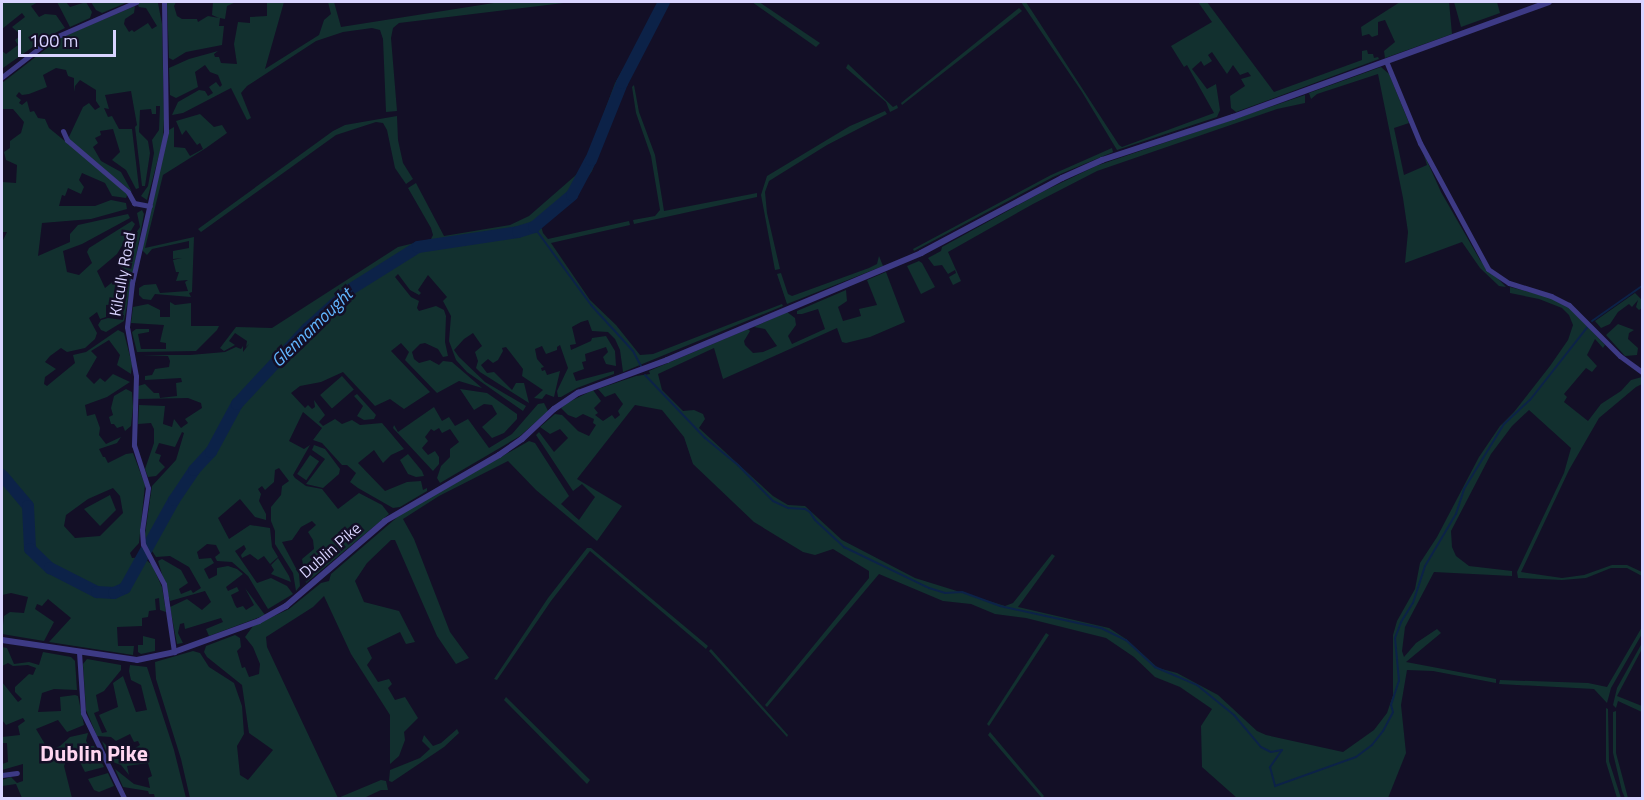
<!DOCTYPE html>
<style>
body{margin:0}
#map{position:relative;width:1644px;height:800px;overflow:hidden;background:#130f26;font-family:"Titillium Web",sans-serif}
div>[style]{position:absolute}
.green>*{inset:0;background:#12302f;transform-origin:0 0}
.stream>*{height:2px;margin:-1px;padding:0 1px;transform-origin:1px;border-radius:1px;background:#0c2248}
.river>*{height:12px;margin:-6px;padding:0 6px;transform-origin:6px;border-radius:6px;background:#0c2248}
.minor>*{height:5px;margin:-2.5px;padding:0 2.5px;transform-origin:2.5px;border-radius:2.5px;background:#3d3a85}
.tertiary>*{height:6px;margin:-3px;padding:0 3px;transform-origin:3px;border-radius:3px;background:#3d3a85}
span{translate:-50% -50%;white-space:nowrap;text-align:center;line-height:1.15;-webkit-text-stroke:5px #130f26;paint-order:stroke}
.street-label{font-size:16px;color:#d9d4ff}
.water-label{font-size:18px;color:#62b6ff;font-style:italic}
.district-label{font-size:22px;color:#ffd6f0;font-weight:700}
.frame{position:absolute;inset:0;border:3px solid #d9d4ff;pointer-events:none}
.scale{position:absolute;left:18px;top:30px;width:98px;height:27px;box-sizing:border-box;border:3px solid #d9d4ff;border-top:0;padding-left:8px;font-size:18px;line-height:21px;white-space:nowrap;color:#d9d4ff;-webkit-text-stroke:4px #130f26;paint-order:stroke}
</style>
<div id="map">
<div class="green">
<div style="clip-path:polygon(2px 2px,38px 2px,31px 6px,39px 17px,45px 14px,56px 15px,65px 28px,47px 37px,3px 68px,2px 51px,6px 54px,18px 45px,15px 40px,21px 35px,12px 27px,25px 17px,22px 13px,2px 29px)"></div>
<div style="clip-path:polygon(57px 2px,66px 2px,70px 7px,86px 2px,92px 12px,90px 18px,70px 27px)"></div>
<div style="clip-path:polygon(91px 2px,128px 2px,102px 13px,96px 10px)"></div>
<div style="clip-path:polygon(evenodd,142px 2px,158px 3px,162px 24px,164px 119px,163px 140px,147px 200px,141px 196px,148px 186px,154px 153px,152px 140px,159px 130px,160px 106px,156px 106px,156px 114px,152px 114px,151px 109px,140px 110px,139px 132px,148px 141px,150px 153px,145px 186px,142px 186px,135px 127px,137px 125px,131px 91px,105px 95px,109px 109px,104px 108px,108px 117px,112px 116px,119px 129px,132px 129px,139px 188px,136px 189px,126px 170px,112px 160px,120px 152px,113px 129px,100px 131px,101px 135px,95px 138px,98px 143px,93px 147px,101px 161px,121px 172px,132px 192px,68px 139px,83px 107px,89px 103px,95px 110px,100px 107px,96px 101px,96px 90px,80px 80px,75px 86px,74px 92px,74px 78px,68px 76px,66px 70px,56px 68px,43px 75px,47px 87px,29px 94px,22px 95px,19px 92px,16px 96px,21px 100px,19px 103px,22px 105px,27px 101px,30px 112px,34px 111px,38px 118px,45px 119px,49px 128px,128px 193px,126px 198px,112px 196px,105px 183px,82px 173px,79px 180px,84px 187px,81px 194px,68px 188px,65px 196px,62px 195px,59px 206px,95px 206px,111px 200px,126px 203px,127px 209px,91px 219px,42px 223px,38px 256px,70px 242px,70px 234px,78px 225px,128px 214px,130px 218px,82px 244px,63px 251px,67px 272px,79px 275px,92px 263px,87px 252px,89px 248px,132px 221px,135px 224px,117px 254px,97px 271px,105px 288px,120px 276px,119px 259px,140px 227px,137px 213px,142px 210px,144px 214px,124px 321px,106px 332px,101px 330px,98px 325px,101px 320px,108px 318px,123px 320px,124px 315px,119px 315px,119px 304px,106px 305px,106px 317px,100px 319px,97px 312px,89px 318px,97px 333px,95px 339px,85px 348px,67px 352px,61px 348px,50px 356px,45px 362px,56px 369px,45px 377px,44px 384px,47px 386px,75px 363px,73px 355px,86px 352px,118px 330px,124px 333px,132px 364px,131px 374px,117px 365px,120px 355px,109px 340px,91px 351px,97px 357px,86px 376px,94px 384px,100px 378px,105px 382px,113px 374px,130px 382px,107px 397px,85px 405px,87px 416px,95px 414px,100px 428px,99px 435px,106px 444px,121px 437px,117px 443px,99px 449px,103px 457px,105px 457px,108px 463px,126px 454px,133px 453px,145px 485px,139px 543px,130px 553px,132px 558px,143px 557px,152px 565px,162px 587px,166px 612px,160px 610px,159px 598px,155px 599px,156px 610px,149px 611px,148px 617px,142px 618px,142px 626px,117px 627px,118px 646px,134px 646px,133px 655px,49px 642px,71px 618px,48px 599px,42px 606px,37px 604px,35px 609px,54px 622px,44px 641px,2px 634px,4px 616px,10px 612px,24px 613px,28px 597px,11px 593px,2px 595px,2px 242px,7px 232px,2px 232px,2px 182px,16px 183px,17px 165px,6px 160px,4px 152px,10px 148px,10px 141px,21px 133px,24px 122px,13px 109px,2px 109px,2px 83px,60px 38px,135px 6px,134px 13px,125px 19px,124px 24px,129px 32px,132px 30px,134px 32px,148px 23px,152px 29px,157px 26px,146px 8px,139px 7px,137px 3px,142px 2px,113px 488px,120px 496px,123px 513px,100px 536px,75px 538px,64px 526px,66px 515px,88px 499px,113px 488px)"></div>
<div style="clip-path:polygon(167px 2px,176px 2px,174px 6px,177px 16px,182px 19px,197px 19px,198px 22px,208px 16px,219px 18px,212px 15px,213px 2px,236px 2px,227px 6px,225px 19px,220px 18px,219px 26px,224px 26px,222px 45px,186px 52px,173px 60px,169px 58px)"></div>
<div style="clip-path:polygon(267px 2px,284px 2px,265px 69px,319px 35px,324px 20px,331px 14px,328px 2px,334px 2px,341px 27px,500px 2px,572px 2px,399px 23px,393px 28px,391px 38px,397px 111px,386px 112px,383px 39px,380px 30px,372px 28px,343px 32px,316px 41px,247px 86px,241px 93px,251px 118px,247px 120px,231px 88px,183px 113px,172px 115px,178px 102px,199px 90px,205px 91px,208px 96px,213px 93px,209px 87px,216px 82px,220px 87px,222px 85px,218px 75px,210px 72px,205px 65px,195px 72px,198px 87px,176px 98px,170px 95px,169px 68px,189px 59px,218px 51px,214px 54px,215px 57px,219px 57px,221px 63px,237px 64px,234px 44px,238px 22px,250px 23px,250px 17px,267px 16px)"></div>
<div style="clip-path:polygon(658px 2px,669px 2px,623px 87px,592px 171px,570px 203px,541px 226px,543px 233px,548px 239px,629px 221px,630px 225px,551px 243px,590px 300px,616px 325px,640px 355px,653px 354px,782px 304px,783px 306px,623px 372px,620px 350px,615px 339px,608px 332px,592px 331px,588px 320px,581px 322px,572px 327px,576px 344px,570px 345px,571px 350px,591px 341px,592px 338px,606px 336px,615px 351px,616px 366px,606px 364px,603px 357px,608px 352px,606px 347px,585px 354px,586px 361px,582px 362px,584px 369px,573px 373px,576px 381px,614px 371px,614px 374px,577px 388px,561px 397px,558px 397px,557px 391px,568px 368px,560px 345px,557px 347px,557px 350px,546px 354px,542px 346px,535px 349px,537px 359px,544px 367px,541px 368px,542px 371px,545px 370px,547px 375px,560px 371px,554px 397px,546px 394px,542px 399px,534px 398px,543px 390px,522px 376px,523px 369px,506px 347px,502px 348px,503px 351px,498px 360px,493px 363px,488px 359px,481px 365px,487px 373px,494px 372px,512px 390px,516px 383px,524px 383px,529px 403px,480px 372px,476px 368px,478px 361px,475px 352px,482px 346px,473px 333px,464px 339px,454px 350px,459px 357px,485px 382px,526px 406px,523px 411px,467px 372px,456px 360px,449px 341px,451px 316px,443px 301px,447px 297px,428px 275px,418px 290px,421px 293px,419px 295px,410px 290px,398px 274px,395px 277px,411px 297px,419px 301px,417px 308px,419px 311px,436px 306px,444px 310px,446px 316px,445px 342px,448px 356px,443px 357px,438px 349px,425px 343px,420px 344px,412px 352px,414px 359px,419px 363px,430px 360px,439px 365px,443px 361px,452px 362px,482px 388px,459px 381px,437px 393px,405px 360px,409px 352px,401px 343px,391px 351px,430px 392px,404px 409px,390px 399px,375px 406px,343px 372px,321px 382px,300px 386px,291px 393px,305px 408px,308px 405px,312px 409px,315px 407px,314px 400px,325px 415px,319px 422px,323px 426px,335px 419px,342px 424px,352px 420px,360px 425px,382px 423px,404px 449px,391px 455px,383px 463px,374px 450px,358px 463px,385px 491px,407px 482px,421px 481px,423px 490px,427px 488px,427px 491px,400px 507px,393px 508px,358px 488px,350px 482px,356px 473px,347px 465px,342px 465px,322px 443px,313px 440px,322px 428px,303px 412px,289px 441px,304px 449px,310px 445px,293px 475px,295px 478px,306px 486px,322px 489px,338px 509px,359px 493px,382px 505px,389px 514px,306px 583px,302px 559px,314px 549px,313px 540px,308px 532px,316px 525px,312px 521px,301px 527px,292px 540px,282px 542px,299px 574px,300px 586px,296px 591px,293px 573px,275px 544px,275px 531px,271px 521px,271px 507px,281px 495px,282px 486px,289px 481px,279px 468px,275px 470px,274px 482px,265px 490px,262px 486px,258px 489px,261px 494px,259px 501px,266px 514px,266px 520px,255px 517px,240px 499px,218px 518px,229px 539px,250px 525px,270px 528px,272px 547px,278px 557px,270px 564px,264px 556px,258px 560px,250px 554px,242px 558px,241px 555px,246px 549px,244px 545px,235px 551px,257px 583px,271px 578px,287px 586px,293px 594px,268px 609px,248px 576px,232px 562px,217px 561px,215px 557px,220px 553px,216px 545px,207px 544px,197px 552px,199px 559px,211px 558px,214px 563px,204px 569px,209px 579px,217px 575px,217px 568px,228px 566px,237px 569px,243px 574px,226px 587px,228px 591px,237px 587px,239px 591px,231px 595px,235px 605px,237px 608px,243px 606px,246px 610px,254px 605px,245px 588px,265px 615px,209px 636px,206px 629px,223px 622px,221px 618px,185px 629px,184px 623px,180px 624px,178px 633px,183px 643px,177px 644px,170px 607px,187px 599px,202px 610px,211px 602px,205px 591px,170px 601px,158px 561px,162px 559px,181px 570px,188px 583px,179px 589px,181px 594px,191px 590px,193px 593px,201px 588px,189px 567px,170px 556px,156px 557px,146px 542px,145px 534px,152px 486px,176px 460px,184px 433px,182px 432px,175px 447px,159px 443px,155px 453px,161px 455px,159px 461px,165px 467px,156px 476px,148px 477px,145px 469px,154px 443px,154px 429px,151px 423px,138px 424px,139px 405px,165px 406px,163px 424px,172px 427px,174px 419px,181px 428px,188px 423px,185px 419px,202px 408px,201px 403px,188px 398px,138px 399px,138px 386px,145px 384px,154px 393px,159px 393px,160px 398px,177px 396px,176px 383px,182px 382px,181px 378px,145px 380px,145px 376px,152px 375px,155px 369px,169px 367px,170px 361px,168px 356px,142px 355px,190px 355px,225px 352px,236px 347px,241px 349px,243px 346px,243px 352px,249px 344px,246px 347px,247px 341px,235px 333px,229px 341px,235px 345px,224px 351px,220px 348px,236px 327px,272px 328px,398px 247px,431px 239px,433px 235px,431px 228px,408px 188px,416px 183px,444px 236px,510px 225px,529px 216px,576px 175px,587px 159px,615px 83px,641px 38px)"></div>
<div style="clip-path:polygon(752px 2px,759px 2px,820px 43px,816px 47px)"></div>
<div style="clip-path:polygon(1021px 2px,1026px 2px,1119px 145px,1122px 147px,1214px 113px,1187px 65px,1184px 67px,1171px 46px,1212px 22px,1198px 2px,1207px 2px,1274px 92px,1362px 60px,1362px 51px,1367px 50px,1368px 54px,1373px 54px,1374px 58px,1378px 57px,1379px 59px,1236px 112px,1231px 108px,1230px 96px,1245px 86px,1241px 79px,1251px 76px,1248px 72px,1240px 75px,1233px 65px,1227px 74px,1212px 52px,1208px 55px,1212px 61px,1204px 66px,1201px 61px,1192px 69px,1207px 89px,1216px 84px,1220px 110px,1217px 117px,1117px 150px,1082px 92px)"></div>
<div style="clip-path:polygon(1400px 2px,1449px 2px,1452px 34px,1385px 58px,1384px 51px,1395px 42px,1385px 20px,1378px 22px,1378px 35px,1372px 37px,1369px 34px,1362px 36px,1361px 27px)"></div>
<div style="clip-path:polygon(1454px 2px,1497px 2px,1500px 13px,1461px 27px)"></div>
<div style="clip-path:polygon(1019px 8px,1022px 11px,902px 105px,901px 103px)"></div>
<div style="clip-path:polygon(848px 64px,893px 107px,897px 105px,898px 108px,890px 112px,886px 102px,846px 68px)"></div>
<div style="clip-path:polygon(1381px 67px,1389px 74px,1409px 123px,1394px 128px,1404px 175px,1427px 165px,1423px 152px,1441px 192px,1480px 260px,1506px 287px,1499px 286px,1480px 268px,1462px 242px,1405px 263px,1408px 232px,1403px 198px,1378px 74px,1317px 94px,1311px 99px,1309px 93px)"></div>
<div style="clip-path:polygon(634px 85px,639px 112px,655px 155px,664px 211px,757px 193px,757px 197px,634px 224px,633px 220px,655px 216px,660px 210px,651px 156px,636px 113px,632px 87px)"></div>
<div style="clip-path:polygon(1305px 95px,1305px 103px,1277px 109px,1097px 171px,1033px 204px,948px 252px,961px 281px,953px 285px,949px 277px,956px 273px,955px 270px,948px 274px,942px 265px,934px 266px,928px 258px,941px 251px,942px 247px,1044px 191px,1096px 166px)"></div>
<div style="clip-path:polygon(885px 111px,887px 114px,827px 145px,769px 181px,765px 192px,767px 213px,780px 269px,775px 270px,761px 195px,767px 176px,850px 126px)"></div>
<div style="clip-path:polygon(200px 114px,214px 127px,222px 125px,227px 133px,206px 148px,163px 175px,145px 248px,194px 237px,192px 292px,189px 293px,191px 297px,155px 294px,151px 300px,143px 299px,139px 295px,139px 288px,144px 285px,156px 284px,160px 293px,188px 291px,185px 282px,188px 280px,176px 281px,179px 272px,176px 272px,173px 260px,182px 258px,173px 259px,173px 251px,189px 248px,189px 241px,152px 249px,147px 255px,142px 250px,169px 130px,174px 127px,174px 147px,185px 148px,190px 156px,203px 149px,200px 143px,197px 145px,186px 130px,182px 135px,176px 121px)"></div>
<div style="clip-path:polygon(397px 116px,398px 140px,403px 163px,413px 179px,406px 184px,395px 168px,387px 130px,383px 123px,376px 122px,336px 135px,201px 232px,198px 229px,333px 131px,345px 125px)"></div>
<div style="clip-path:polygon(1112px 148px,1113px 152px,1053px 177px,914px 251px,913px 249px,1051px 175px)"></div>
<div style="clip-path:polygon(879px 256px,883px 266px,787px 304px,777px 274px,781px 273px,788px 294px,792px 296px,869px 268px,877px 264px)"></div>
<div style="clip-path:polygon(919px 261px,922px 263px,935px 287px,921px 294px,907px 266px)"></div>
<div style="clip-path:polygon(886px 272px,905px 322px,870px 337px,846px 343px,842px 342px,837px 328px,723px 379px,714px 348px,658px 374px,662px 390px,683px 411px,694px 410px,703px 414px,705px 419px,699px 428px,773px 496px,788px 505px,805px 506px,842px 540px,915px 578px,1005px 606px,1013px 603px,1052px 554px,1055px 556px,1018px 607px,1109px 628px,1126px 639px,1158px 668px,1177px 673px,1218px 695px,1257px 731px,1266px 735px,1343px 752px,1374px 730px,1387px 713px,1393px 695px,1393px 635px,1397px 621px,1415px 589px,1420px 563px,1437px 537px,1479px 457px,1500px 426px,1514px 412px,1550px 366px,1568px 340px,1573px 325px,1569px 315px,1562px 308px,1539px 299px,1510px 293px,1510px 287px,1551px 297px,1568px 306px,1605px 345px,1603px 348px,1595px 339px,1587px 355px,1597px 366px,1592px 372px,1586px 368px,1564px 394px,1567px 397px,1564px 402px,1588px 421px,1601px 404px,1621px 391px,1631px 380px,1642px 377px,1642px 384px,1636px 387px,1599px 418px,1569px 470px,1521px 572px,1562px 578px,1584px 575px,1612px 565px,1627px 565px,1642px 572px,1642px 576px,1627px 568px,1611px 568px,1586px 578px,1562px 580px,1518px 578px,1517px 572px,1564px 473px,1571px 448px,1529px 410px,1512px 426px,1491px 454px,1451px 531px,1452px 547px,1456px 556px,1469px 566px,1512px 571px,1512px 576px,1434px 572px,1405px 627px,1402px 651px,1404px 657px,1416px 643px,1437px 629px,1441px 633px,1406px 662px,1496px 679px,1496px 683px,1433px 671px,1407px 670px,1401px 705px,1406px 753px,1388px 798px,1237px 798px,1202px 767px,1201px 726px,1212px 709px,1180px 687px,1155px 677px,1134px 657px,1106px 638px,1026px 618px,995px 614px,971px 604px,943px 601px,879px 574px,767px 707px,765px 705px,869px 578px,869px 571px,833px 549px,815px 555px,803px 552px,754px 522px,693px 464px,684px 437px,662px 410px,635px 405px,577px 479px,622px 506px,597px 541px,536px 490px,508px 461px,439px 496px,403px 519px,414px 539px,450px 632px,469px 658px,456px 664px,437px 636px,395px 540px,391px 540px,367px 563px,355px 581px,364px 602px,399px 611px,415px 642px,406px 644px,400px 632px,367px 648px,372px 658px,367px 665px,378px 682px,389px 679px,392px 684px,388px 688px,395px 700px,405px 697px,418px 718px,404px 732px,405px 740px,399px 756px,390px 764px,390px 715px,351px 654px,324px 596px,313px 607px,266px 637px,267px 647px,338px 798px,190px 798px,181px 759px,156px 679px,155px 662px,193px 651px,200px 653px,209px 667px,234px 683px,242px 706px,244px 734px,237px 746px,240px 775px,248px 780px,273px 750px,249px 733px,242px 685px,207px 657px,204px 652px,206px 646px,235px 635px,240px 638px,241px 647px,237px 651px,242px 668px,245px 667px,249px 677px,259px 674px,260px 664px,253px 647px,245px 637px,253px 626px,289px 609px,321px 583px,329px 581px,331px 574px,401px 514px,529px 441px,535px 443px,569px 496px,561px 504px,579px 520px,595px 497px,582px 484px,573px 491px,536px 435px,539px 432px,554px 452px,568px 438px,560px 429px,550px 434px,540px 427px,555px 414px,562px 415px,578px 431px,589px 436px,596px 425px,593px 423px,594px 419px,583px 414px,576px 418px,568px 415px,561px 408px,567px 403px,593px 390px,601px 401px,594px 408px,598px 413px,595px 415px,603px 421px,612px 415px,615px 419px,620px 415px,618px 411px,623px 404px,615px 393px,605px 397px,598px 389px,636px 376px,650px 374px,649px 371px,748px 329px,750px 331px,744px 341px,745px 345px,753px 353px,763px 352px,777px 346px,765px 329px,754px 327px,787px 312px,795px 318px,796px 325px,788px 336px,792px 344px,825px 329px,818px 309px,802px 314px,797px 314px,797px 311px,846px 290px,847px 301px,838px 307px,843px 321px,861px 316px,859px 309px,877px 305px,867px 280px)"></div>
<div style="clip-path:polygon(1635px 293px,1642px 300px,1642px 308px,1639px 310px,1636px 307px,1638px 300px,1632px 307px,1629px 304px,1618px 312px,1610px 324px,1601px 328px,1595px 321px)"></div>
<div style="clip-path:polygon(170px 302px,175px 305px,191px 303px,191px 326px,219px 326px,217px 330px,196px 351px,137px 352px,132px 332px,136px 329px,149px 329px,149px 332px,138px 334px,141px 349px,166px 349px,166px 343px,160px 342px,164px 325px,131px 323px,133px 307px,148px 304px,160px 310px,160px 317px,170px 317px)"></div>
<div style="clip-path:polygon(1618px 324px,1634px 330px,1629px 333px,1628px 339px,1638px 348px,1637px 355px,1625px 356px,1606px 335px)"></div>
<div style="left:342px;top:376px;width:18px;height:29px;rotate:49deg"></div>
<div style="clip-path:polygon(126px 389px,132px 392px,133px 407px,131px 426px,125px 431px,123px 426px,117px 428px,114px 424px,111px 424px,109px 417px,113px 415px,111px 408px,114px 396px)"></div>
<div style="clip-path:polygon(460px 389px,487px 393px,517px 414px,517px 419px,504px 433px,492px 438px,482px 427px,497px 414px,492px 405px,484px 404px,474px 410px)"></div>
<div style="clip-path:polygon(357px 394px,376px 415px,374px 419px,364px 420px,357px 416px,363px 406px,354px 396px)"></div>
<div style="clip-path:polygon(544px 403px,548px 411px,520px 436px,440px 483px,437px 478px,441px 466px,450px 457px,450px 449px,459px 442px,450px 429px,442px 433px,439px 428px,434px 431px,431px 429px,425px 437px,428px 441px,422px 448px,428px 455px,435px 451px,439px 457px,439px 464px,433px 471px,393px 428px,394px 425px,398px 432px,434px 407px,442px 421px,449px 417px,455px 426px,468px 419px,489px 448px,512px 434px,538px 404px)"></div>
<div style="clip-path:polygon(314px 445px,325px 449px,340px 469px,339px 474px,323px 488px,306px 484px,325px 459px,312px 450px)"></div>
<div style="clip-path:polygon(408px 454px,422px 471px,424px 476px,416px 477px,408px 474px,400px 460px)"></div>
<div style="left:310px;top:455px;width:11px;height:23px;rotate:34deg"></div>
<div style="clip-path:polygon(110px 495px,116px 510px,100px 526px,84px 509px)"></div>
<div style="clip-path:polygon(587px 548px,591px 548px,708px 646px,706px 649px,590px 551px,551px 601px,497px 680px,494px 679px,548px 598px)"></div>
<div style="clip-path:polygon(278px 558px,289px 576px,291px 582px,271px 574px,274px 570px,271px 565px)"></div>
<div style="clip-path:polygon(1642px 627px,1642px 634px,1611px 688px,1607px 703px,1594px 689px,1499px 684px,1500px 680px,1588px 683px,1607px 687px)"></div>
<div style="clip-path:polygon(1046px 633px,1049px 635px,989px 726px,987px 724px)"></div>
<div style="clip-path:polygon(143px 636px,155px 639px,155px 651px,141px 654px,138px 652px,138px 645px,143px 645px)"></div>
<div style="clip-path:polygon(1642px 643px,1642px 649px,1617px 696px,1642px 706px,1642px 712px,1618px 701px,1616px 708px,1613px 705px,1617px 688px)"></div>
<div style="clip-path:polygon(2px 647px,7px 648px,14px 664px,29px 662px,39px 665px,43px 652px,71px 657px,75px 661px,77px 690px,54px 689px,42px 693px,38px 712px,61px 711px,60px 697px,75px 695px,78px 696px,84px 725px,67px 732px,58px 720px,36px 729px,49px 751px,60px 746px,70px 737px,88px 733px,86px 741px,89px 746px,94px 746px,104px 767px,85px 772px,78px 758px,67px 759px,64px 766px,72px 798px,22px 798px,16px 784px,2px 786px,2px 780px,11px 777px,17px 783px,23px 781px,23px 764px,2px 770px,2px 764px,8px 762px,7px 743px,2px 743px,2px 737px,20px 735px,18px 726px,25px 721px,23px 718px,6px 725px,2px 720px,2px 682px,18px 702px,22px 699px,15px 692px,15px 687px,29px 674px,33px 675px,36px 668px,28px 665px,13px 666px,8px 663px,2px 666px)"></div>
<div style="clip-path:polygon(711px 649px,788px 735px,787px 737px,709px 651px)"></div>
<div style="clip-path:polygon(87px 659px,121px 665px,121px 670px,104px 691px,96px 695px,99px 711px,94px 713px,102px 733px,107px 732px,99px 715px,118px 707px,113px 683px,123px 676px,136px 712px,147px 710px,141px 685px,131px 680px,129px 671px,130px 665px,147px 667px,174px 750px,186px 798px,155px 798px,154px 794px,149px 794px,148px 791px,123px 787px,115px 769px,134px 784px,150px 788px,148px 778px,152px 776px,148px 763px,127px 766px,129px 775px,121px 765px,110px 761px,102px 741px,111px 750px,115px 759px,140px 758px,140px 753px,132px 750px,140px 745px,138px 741px,134px 742px,130px 734px,116px 741px,111px 737px,97px 736px,86px 710px,83px 664px)"></div>
<div style="clip-path:polygon(506px 697px,590px 780px,587px 784px,504px 700px)"></div>
<div style="clip-path:polygon(1606px 708px,1608px 709px,1609px 761px,1621px 798px,1617px 798px,1606px 762px)"></div>
<div style="clip-path:polygon(1616px 711px,1616px 753px,1628px 798px,1625px 798px,1622px 791px,1613px 753px,1613px 712px)"></div>
<div style="clip-path:polygon(457px 729px,459px 733px,444px 747px,392px 782px,389px 781px,390px 770px,420px 758px,430px 749px,422px 741px,424px 735px,433px 746px,441px 743px)"></div>
<div style="clip-path:polygon(990px 732px,1044px 796px,1042px 798px,988px 735px)"></div>
<div style="clip-path:polygon(108px 773px,114px 786px,99px 792px,94px 790px,88px 779px)"></div>
<div style="clip-path:polygon(381px 780px,386px 781px,388px 790px,381px 790px,364px 798px,338px 798px)"></div>
</div>
<div class="stream">
<div style="left:534px;top:227px;width:97px;rotate:53.8deg"></div>
<div style="left:591px;top:305px;width:62px;rotate:47.6deg"></div>
<div style="left:633px;top:351px;width:17px;rotate:62deg"></div>
<div style="left:1592px;top:321px;width:61px;rotate:-35deg"></div>
<div style="left:645px;top:375px;width:87px;rotate:46.4deg"></div>
<div style="left:705px;top:438px;width:43px;rotate:39.3deg"></div>
<div style="left:738px;top:465px;width:50px;rotate:45.8deg"></div>
<div style="left:773px;top:501px;width:17px;rotate:25deg"></div>
<div style="left:788px;top:508px;width:17px;rotate:3deg"></div>
<div style="left:805px;top:509px;width:6px;rotate:31deg"></div>
<div style="left:810px;top:512px;width:9px;rotate:58deg"></div>
<div style="left:815px;top:520px;width:40px;rotate:43deg"></div>
<div style="left:844px;top:547px;width:94px;rotate:25.8deg"></div>
<div style="left:929px;top:588px;width:17px;rotate:17deg"></div>
<div style="left:945px;top:593px;width:17px;rotate:-3deg"></div>
<div style="left:962px;top:592px;width:40px;rotate:20.2deg"></div>
<div style="left:1000px;top:606px;width:103px;rotate:12.3deg"></div>
<div style="left:1101px;top:628px;width:28px;rotate:26deg"></div>
<div style="left:1126px;top:640px;width:40px;rotate:43deg"></div>
<div style="left:1155px;top:667px;width:46px;rotate:23.2deg"></div>
<div style="left:1197px;top:685px;width:48px;rotate:39deg"></div>
<div style="left:1234px;top:715px;width:42px;rotate:49.8deg"></div>
<div style="left:1261px;top:747px;width:11px;rotate:27deg"></div>
<div style="left:1271px;top:752px;width:11px;rotate:-10deg"></div>
<div style="left:1282px;top:750px;width:21px;rotate:125deg"></div>
<div style="left:1270px;top:767px;width:20px;rotate:75deg"></div>
<div style="left:1275px;top:786px;width:86px;rotate:-19.7deg"></div>
<div style="left:1356px;top:757px;width:20px;rotate:-37deg"></div>
<div style="left:1372px;top:745px;width:18px;rotate:-52deg"></div>
<div style="left:1383px;top:731px;width:21px;rotate:-62deg"></div>
<div style="left:1393px;top:712px;width:7px;rotate:-106deg"></div>
<div style="left:1391px;top:705px;width:25px;rotate:-72deg"></div>
<div style="left:1399px;top:681px;width:43px;rotate:-95.3deg"></div>
<div style="left:1395px;top:638px;width:17px;rotate:-69deg"></div>
<div style="left:1401px;top:622px;width:22px;rotate:-58deg"></div>
<div style="left:1413px;top:603px;width:39px;rotate:-72deg"></div>
<div style="left:1425px;top:566px;width:61px;rotate:-59.2deg"></div>
<div style="left:1456px;top:514px;width:26px;rotate:-72deg"></div>
<div style="left:1464px;top:489px;width:76px;rotate:-58.4deg"></div>
<div style="left:1504px;top:424px;width:35px;rotate:-43deg"></div>
<div style="left:1530px;top:400px;width:95px;rotate:-51.8deg"></div>
</div>
<div class="river">
<div style="left:2px;top:475px;width:40px;rotate:50deg"></div>
<div style="left:28px;top:506px;width:43px;rotate:87.3deg"></div>
<div style="left:30px;top:549px;width:28px;rotate:44deg"></div>
<div style="left:50px;top:568px;width:53px;rotate:27.1deg"></div>
<div style="left:97px;top:592px;width:17px;rotate:3deg"></div>
<div style="left:114px;top:593px;width:12px;rotate:-24deg"></div>
<div style="left:125px;top:588px;width:101px;rotate:-60.9deg"></div>
<div style="left:174px;top:500px;width:36px;rotate:-56deg"></div>
<div style="left:194px;top:470px;width:25px;rotate:-47deg"></div>
<div style="left:211px;top:452px;width:55px;rotate:-61.6deg"></div>
<div style="left:237px;top:404px;width:103px;rotate:-47deg"></div>
<div style="left:307px;top:329px;width:59px;rotate:-42.3deg"></div>
<div style="left:351px;top:289px;width:79px;rotate:-32.1deg"></div>
<div style="left:418px;top:247px;width:101px;rotate:-8.5deg"></div>
<div style="left:518px;top:232px;width:17px;rotate:-17deg"></div>
<div style="left:534px;top:227px;width:50px;rotate:-40.1deg"></div>
<div style="left:572px;top:195px;width:40px;rotate:-62deg"></div>
<div style="left:591px;top:160px;width:83px;rotate:-68.1deg"></div>
<div style="left:622px;top:83px;width:91px;rotate:-62.6deg"></div>
</div>
<div class="minor">
<div style="left:164px;top:2px;width:130px;rotate:89.1deg"></div>
<div style="left:166px;top:132px;width:155px;rotate:102.7deg"></div>
<div style="left:132px;top:283px;width:44px;rotate:96.5deg"></div>
<div style="left:127px;top:327px;width:50px;rotate:79.6deg"></div>
<div style="left:136px;top:376px;width:69px;rotate:91.7deg"></div>
<div style="left:134px;top:445px;width:45px;rotate:72deg"></div>
<div style="left:148px;top:488px;width:42px;rotate:98.1deg"></div>
<div style="left:142px;top:530px;width:14px;rotate:86deg"></div>
<div style="left:143px;top:544px;width:45px;rotate:62.3deg"></div>
<div style="left:164px;top:584px;width:69px;rotate:81.6deg"></div>
<div style="left:1386px;top:61px;width:89px;rotate:67.5deg"></div>
<div style="left:1420px;top:143px;width:143px;rotate:61.6deg"></div>
<div style="left:1488px;top:269px;width:25px;rotate:34deg"></div>
<div style="left:1509px;top:283px;width:44px;rotate:17.2deg"></div>
<div style="left:1551px;top:296px;width:20px;rotate:27deg"></div>
<div style="left:1569px;top:305px;width:72px;rotate:45deg"></div>
<div style="left:1620px;top:356px;width:27px;rotate:36deg"></div>
<div style="left:2px;top:77px;width:62px;rotate:-37.8deg"></div>
<div style="left:51px;top:39px;width:93px;rotate:-23.5deg"></div>
<div style="left:63px;top:131px;width:10px;rotate:66deg"></div>
<div style="left:67px;top:140px;width:80px;rotate:40.4deg"></div>
<div style="left:128px;top:192px;width:13px;rotate:61deg"></div>
<div style="left:134px;top:203px;width:16px;rotate:11deg"></div>
<div style="left:79px;top:652px;width:61px;rotate:86.2deg"></div>
<div style="left:83px;top:713px;width:94px;rotate:64.2deg"></div>
<div style="left:2px;top:775px;width:15px;rotate:-8deg"></div>
</div>
<div class="tertiary">
<div style="left:2px;top:640px;width:136px;rotate:8.4deg"></div>
<div style="left:137px;top:660px;width:38px;rotate:-12deg"></div>
<div style="left:174px;top:652px;width:90px;rotate:-20deg"></div>
<div style="left:259px;top:621px;width:31px;rotate:-29deg"></div>
<div style="left:286px;top:606px;width:130px;rotate:-40.6deg"></div>
<div style="left:385px;top:521px;width:132px;rotate:-30.1deg"></div>
<div style="left:499px;top:455px;width:28px;rotate:-35deg"></div>
<div style="left:522px;top:439px;width:44px;rotate:-43.2deg"></div>
<div style="left:554px;top:409px;width:29px;rotate:-34deg"></div>
<div style="left:578px;top:393px;width:95px;rotate:-20.3deg"></div>
<div style="left:667px;top:360px;width:276px;rotate:-22.8deg"></div>
<div style="left:921px;top:253px;width:160px;rotate:-28deg"></div>
<div style="left:1062px;top:178px;width:44px;rotate:-24.2deg"></div>
<div style="left:1102px;top:160px;width:138px;rotate:-18.2deg"></div>
<div style="left:1233px;top:117px;width:336px;rotate:-20deg"></div>
</div>
<div class="street-label">
<span style="left:122px;top:274px;rotate:-80deg">Kilcully Road</span>
<span style="left:330px;top:550px;rotate:-41deg">Dublin Pike</span>
</div>
<div class="water-label">
<span style="left:312px;top:328px;rotate:-44deg">Glennamought</span>
</div>
<div class="district-label">
<span style="left:94px;top:754px">Dublin Pike</span>
</div>
<div class="frame"></div>
<div class="scale">100 m</div>
</div>
